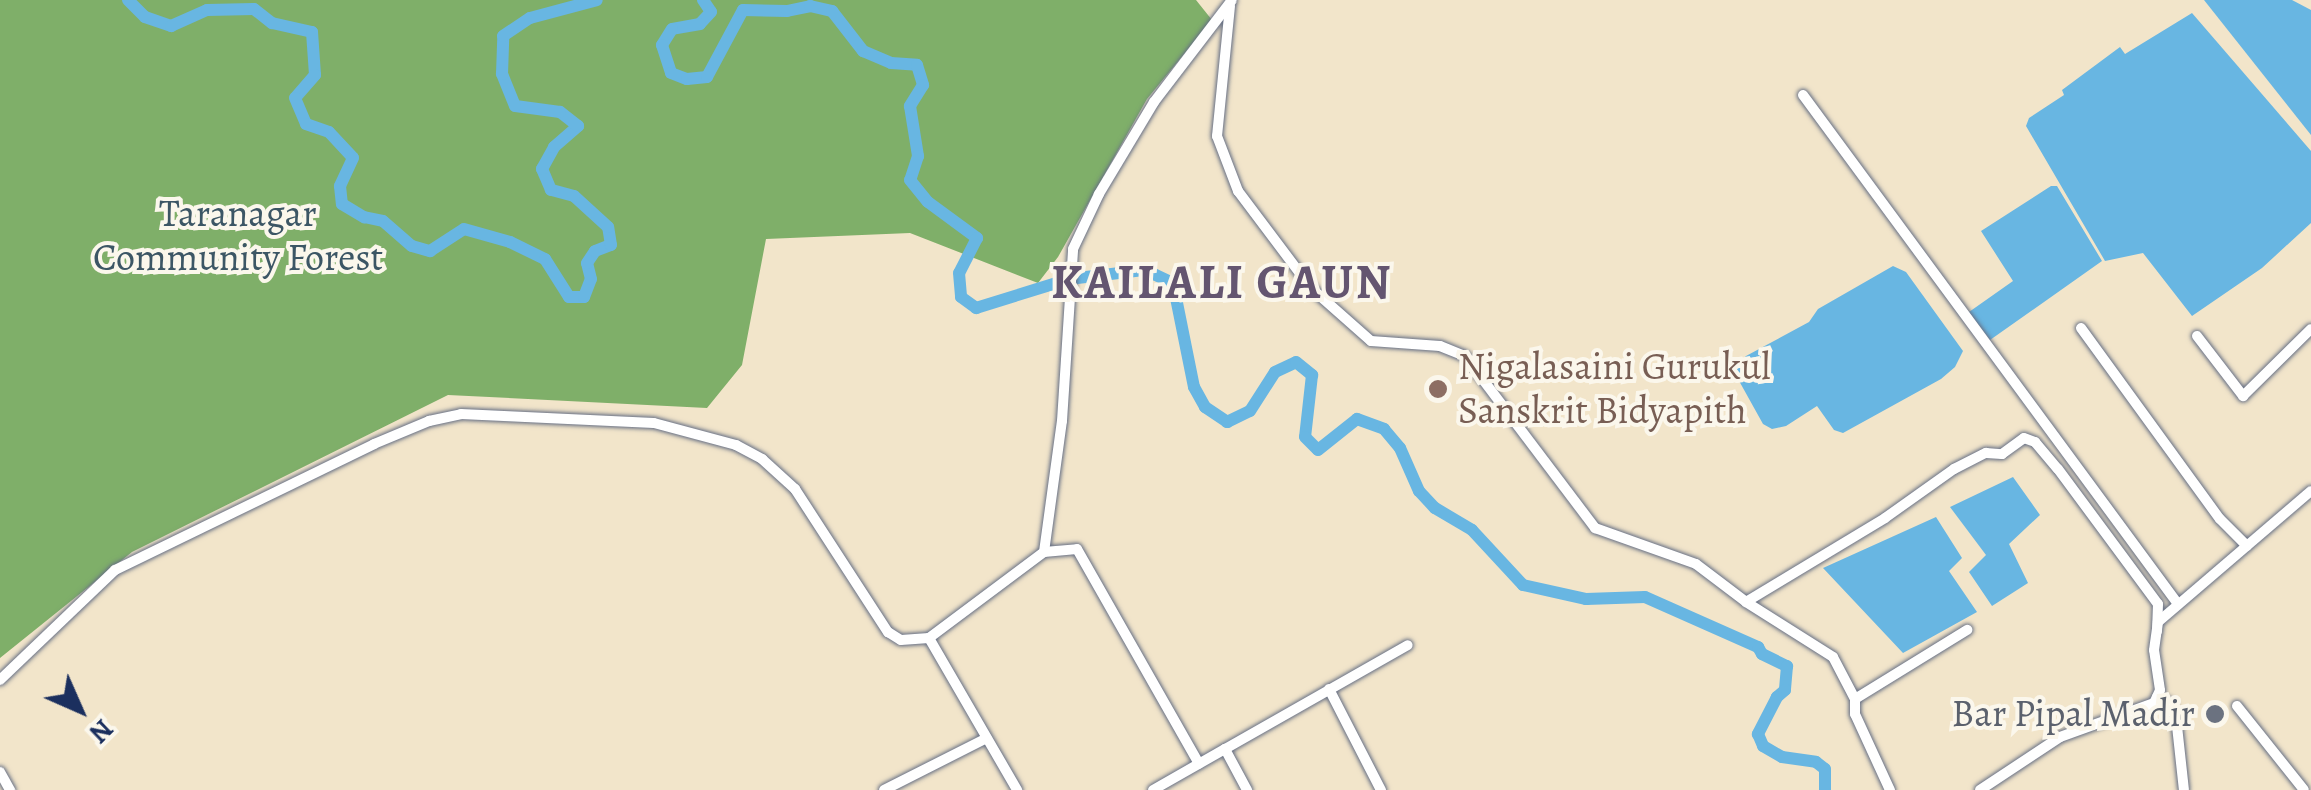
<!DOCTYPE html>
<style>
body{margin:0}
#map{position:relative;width:2311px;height:790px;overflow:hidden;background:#f2e5ca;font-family:Alegreya,serif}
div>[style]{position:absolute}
.forest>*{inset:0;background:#7faf69}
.water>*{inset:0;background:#68b6e2}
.canal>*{height:12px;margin:-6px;padding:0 6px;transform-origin:6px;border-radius:6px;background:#68b6e2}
.roads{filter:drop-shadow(0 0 2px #666f84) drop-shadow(0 0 2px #666f84)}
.minor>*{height:10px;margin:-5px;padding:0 5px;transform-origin:5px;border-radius:5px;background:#fff}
.dots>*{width:28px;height:28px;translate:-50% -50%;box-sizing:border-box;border:5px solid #fbf7ec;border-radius:50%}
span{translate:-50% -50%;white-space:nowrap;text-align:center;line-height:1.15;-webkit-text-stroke:8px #fbf7ec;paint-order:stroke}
.park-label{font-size:38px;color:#3c5665}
.education-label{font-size:38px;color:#785e54}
.left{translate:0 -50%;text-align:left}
.worship-label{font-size:38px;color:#5b616d}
.right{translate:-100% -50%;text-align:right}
.district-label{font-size:48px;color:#645570;font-weight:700;letter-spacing:2.5px}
.north{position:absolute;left:30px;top:660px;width:100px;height:100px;-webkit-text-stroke:8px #fbf7ec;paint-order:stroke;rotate:135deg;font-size:28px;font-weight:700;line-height:40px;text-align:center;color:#1b2f5e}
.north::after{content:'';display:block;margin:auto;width:35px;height:45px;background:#1b2f5e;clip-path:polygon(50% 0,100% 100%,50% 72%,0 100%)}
</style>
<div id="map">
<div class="forest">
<div style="clip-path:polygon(0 0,1196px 0,1212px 20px,1147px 99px,1058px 257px,1038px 283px,910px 233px,766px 239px,742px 365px,707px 408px,448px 395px,132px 552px,0 658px)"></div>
</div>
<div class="water">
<div style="clip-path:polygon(2204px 0,2292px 0,2311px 10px,2311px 135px)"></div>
<div style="clip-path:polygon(2192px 13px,2311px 151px,2311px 223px,2262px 268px,2192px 316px,2143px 253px,2105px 261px,2026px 126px,2029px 118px,2064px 95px,2062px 90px,2120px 47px,2125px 54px)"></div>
<div style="clip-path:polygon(2051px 186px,2057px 186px,2102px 261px,1990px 340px,1969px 312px,2013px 281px,1981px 231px)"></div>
<div style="clip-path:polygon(1893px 266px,1906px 272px,1963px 351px,1955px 367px,1941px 379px,1843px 433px,1834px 430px,1817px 406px,1786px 426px,1772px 429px,1763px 424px,1733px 370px,1746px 356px,1809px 322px,1818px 309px)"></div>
<div style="clip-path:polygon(2013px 477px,2040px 515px,2009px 544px,2028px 583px,1992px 606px,1969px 572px,1986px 555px,1950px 507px)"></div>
<div style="clip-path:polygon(1936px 517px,1962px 558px,1949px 571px,1977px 612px,1903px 653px,1823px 568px)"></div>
</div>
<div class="canal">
<div style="left:128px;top:0;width:24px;rotate:45deg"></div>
<div style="left:145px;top:17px;width:28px;rotate:19deg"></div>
<div style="left:171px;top:26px;width:39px;rotate:-24deg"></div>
<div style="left:207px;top:10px;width:47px;rotate:-1.2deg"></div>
<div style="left:254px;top:9px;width:23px;rotate:38deg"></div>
<div style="left:272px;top:23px;width:41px;rotate:12.7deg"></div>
<div style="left:312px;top:32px;width:43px;rotate:86deg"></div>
<div style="left:315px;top:75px;width:30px;rotate:131deg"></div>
<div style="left:295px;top:98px;width:28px;rotate:67deg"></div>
<div style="left:306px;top:124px;width:24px;rotate:19deg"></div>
<div style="left:329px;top:132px;width:35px;rotate:47deg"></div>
<div style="left:353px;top:158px;width:31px;rotate:115deg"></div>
<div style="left:340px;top:186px;width:18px;rotate:84deg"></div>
<div style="left:342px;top:204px;width:26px;rotate:31deg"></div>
<div style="left:364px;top:217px;width:19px;rotate:12deg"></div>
<div style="left:383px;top:221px;width:38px;rotate:41deg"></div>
<div style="left:412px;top:246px;width:19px;rotate:16deg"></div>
<div style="left:430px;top:251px;width:40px;rotate:-32.9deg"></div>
<div style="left:464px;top:229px;width:48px;rotate:15.8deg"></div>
<div style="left:510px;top:242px;width:39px;rotate:26deg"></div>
<div style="left:545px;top:259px;width:45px;rotate:57.7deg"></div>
<div style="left:569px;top:297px;width:15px"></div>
<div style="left:584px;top:297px;width:19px;rotate:-69deg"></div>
<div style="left:591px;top:279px;width:16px;rotate:-104deg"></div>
<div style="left:587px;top:263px;width:14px;rotate:-56deg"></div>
<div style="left:595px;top:251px;width:17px;rotate:-21deg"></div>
<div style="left:611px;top:245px;width:18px;rotate:-99deg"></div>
<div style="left:608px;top:227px;width:46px;rotate:-137.6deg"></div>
<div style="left:574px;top:196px;width:24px;rotate:-165deg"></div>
<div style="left:551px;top:190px;width:23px;rotate:-113deg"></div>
<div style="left:542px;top:169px;width:25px;rotate:-61deg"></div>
<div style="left:554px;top:147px;width:32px;rotate:-41deg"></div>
<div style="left:578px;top:126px;width:23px;rotate:-142deg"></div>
<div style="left:560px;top:112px;width:45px;rotate:-172.4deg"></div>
<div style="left:515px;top:106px;width:35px;rotate:-112deg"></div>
<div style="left:502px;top:74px;width:38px;rotate:-88deg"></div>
<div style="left:503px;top:36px;width:32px;rotate:-34deg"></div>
<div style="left:530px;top:18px;width:69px;rotate:-15deg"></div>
<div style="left:703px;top:0;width:14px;rotate:56deg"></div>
<div style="left:711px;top:12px;width:16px;rotate:133deg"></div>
<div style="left:700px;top:24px;width:28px;rotate:170deg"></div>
<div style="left:672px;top:29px;width:19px;rotate:122deg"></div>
<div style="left:662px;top:45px;width:29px;rotate:72deg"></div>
<div style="left:671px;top:73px;width:17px;rotate:21deg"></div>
<div style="left:687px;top:79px;width:20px;rotate:-6deg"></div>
<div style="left:707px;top:77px;width:76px;rotate:-61.8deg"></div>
<div style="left:743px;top:10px;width:44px;rotate:1.3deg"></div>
<div style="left:787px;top:11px;width:24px;rotate:-12deg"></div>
<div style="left:810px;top:6px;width:23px;rotate:13deg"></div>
<div style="left:832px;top:11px;width:51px;rotate:52.2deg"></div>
<div style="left:863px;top:51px;width:30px;rotate:23deg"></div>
<div style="left:891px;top:63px;width:26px;rotate:4deg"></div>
<div style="left:917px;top:65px;width:21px;rotate:73deg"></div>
<div style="left:923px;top:85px;width:25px;rotate:122deg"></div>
<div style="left:910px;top:106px;width:51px;rotate:80.9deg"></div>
<div style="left:918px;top:156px;width:25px;rotate:108deg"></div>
<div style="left:910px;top:180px;width:28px;rotate:51deg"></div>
<div style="left:928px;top:202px;width:61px;rotate:36.3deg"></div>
<div style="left:977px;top:238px;width:39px;rotate:117deg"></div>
<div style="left:959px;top:273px;width:24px;rotate:85deg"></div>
<div style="left:961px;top:297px;width:19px;rotate:36deg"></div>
<div style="left:976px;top:308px;width:97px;rotate:-17.3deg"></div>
<div style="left:1069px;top:279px;width:77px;rotate:-6.8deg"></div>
<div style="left:1145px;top:270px;width:31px;rotate:25deg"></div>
<div style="left:1173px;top:283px;width:106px;rotate:78.6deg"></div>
<div style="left:1194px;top:387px;width:23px;rotate:61deg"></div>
<div style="left:1205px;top:407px;width:27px;rotate:34deg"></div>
<div style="left:1227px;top:422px;width:25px;rotate:-26deg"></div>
<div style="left:1250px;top:411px;width:46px;rotate:-57.3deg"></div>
<div style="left:1275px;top:372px;width:23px;rotate:-25deg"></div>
<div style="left:1296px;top:362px;width:21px;rotate:39deg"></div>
<div style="left:1312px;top:375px;width:62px;rotate:96.4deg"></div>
<div style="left:1305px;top:437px;width:18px;rotate:45deg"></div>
<div style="left:1318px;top:450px;width:50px;rotate:-38.5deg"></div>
<div style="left:1357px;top:419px;width:29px;rotate:20deg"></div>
<div style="left:1384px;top:429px;width:25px;rotate:50deg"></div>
<div style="left:1400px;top:448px;width:47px;rotate:66.2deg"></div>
<div style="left:1419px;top:491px;width:23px;rotate:47deg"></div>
<div style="left:1435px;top:508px;width:43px;rotate:30.7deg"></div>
<div style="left:1472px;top:530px;width:75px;rotate:47.2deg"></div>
<div style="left:1523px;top:585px;width:65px;rotate:12.5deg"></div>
<div style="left:1586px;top:599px;width:59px;rotate:-1.9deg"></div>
<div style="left:1645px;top:597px;width:124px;rotate:23.9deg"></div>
<div style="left:1758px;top:647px;width:8px;rotate:60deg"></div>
<div style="left:1762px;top:654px;width:28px;rotate:26deg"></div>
<div style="left:1787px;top:666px;width:24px;rotate:95deg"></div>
<div style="left:1785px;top:690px;width:11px;rotate:139deg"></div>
<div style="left:1777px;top:697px;width:42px;rotate:117.2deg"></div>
<div style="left:1758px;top:734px;width:13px;rotate:67deg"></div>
<div style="left:1763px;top:746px;width:22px;rotate:30deg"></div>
<div style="left:1782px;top:757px;width:34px;rotate:8deg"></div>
<div style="left:1816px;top:762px;width:11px;rotate:38deg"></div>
<div style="left:1825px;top:769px;width:21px;rotate:90deg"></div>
</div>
<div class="roads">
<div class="minor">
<div style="left:1230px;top:6px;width:131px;rotate:95.7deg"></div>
<div style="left:1217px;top:136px;width:59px;rotate:69.1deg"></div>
<div style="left:1238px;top:191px;width:121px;rotate:53deg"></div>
<div style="left:1311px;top:288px;width:80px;rotate:41.5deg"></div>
<div style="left:1371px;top:341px;width:69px;rotate:4.1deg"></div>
<div style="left:1440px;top:346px;width:27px;rotate:22deg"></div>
<div style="left:1465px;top:356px;width:216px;rotate:52.9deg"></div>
<div style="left:1595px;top:528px;width:107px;rotate:19.6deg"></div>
<div style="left:1696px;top:564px;width:63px;rotate:37.2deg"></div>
<div style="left:1746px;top:602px;width:103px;rotate:32.3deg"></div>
<div style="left:1833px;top:657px;width:47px;rotate:62.4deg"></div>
<div style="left:1855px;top:699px;width:15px;rotate:90deg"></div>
<div style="left:1855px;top:714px;width:84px;rotate:65.3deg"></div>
<div style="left:1803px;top:95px;width:632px;rotate:53.62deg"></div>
<div style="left:2081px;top:328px;width:236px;rotate:54deg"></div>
<div style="left:2220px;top:519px;width:38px;rotate:45deg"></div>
<div style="left:2197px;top:336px;width:76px;rotate:52.5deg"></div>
<div style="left:2243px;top:396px;width:95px;rotate:-44.6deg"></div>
<div style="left:1044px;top:552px;width:33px;rotate:-5deg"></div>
<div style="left:1077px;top:549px;width:247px;rotate:60.4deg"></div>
<div style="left:1746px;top:602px;width:162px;rotate:-31.1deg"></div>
<div style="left:1885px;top:518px;width:85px;rotate:-35.4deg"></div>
<div style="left:1954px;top:469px;width:36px;rotate:-27deg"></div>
<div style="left:1986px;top:453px;width:16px;rotate:4deg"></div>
<div style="left:2002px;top:454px;width:27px;rotate:-36deg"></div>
<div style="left:2024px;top:438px;width:12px;rotate:20deg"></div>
<div style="left:2035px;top:442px;width:35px;rotate:50deg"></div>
<div style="left:2058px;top:469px;width:168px;rotate:53.5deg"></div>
<div style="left:2158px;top:604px;width:27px;rotate:92deg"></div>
<div style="left:929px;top:638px;width:176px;rotate:59.9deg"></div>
<div style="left:0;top:680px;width:159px;rotate:-43.7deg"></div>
<div style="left:115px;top:570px;width:288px;rotate:-25.9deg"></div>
<div style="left:374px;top:444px;width:60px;rotate:-22.7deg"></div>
<div style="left:429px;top:421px;width:33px;rotate:-12deg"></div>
<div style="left:461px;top:414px;width:193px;rotate:2.7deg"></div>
<div style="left:654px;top:423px;width:85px;rotate:15deg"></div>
<div style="left:736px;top:445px;width:30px;rotate:28deg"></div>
<div style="left:762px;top:459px;width:45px;rotate:42.3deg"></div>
<div style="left:795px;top:489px;width:171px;rotate:57deg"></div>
<div style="left:888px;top:632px;width:15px;rotate:32deg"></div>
<div style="left:901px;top:640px;width:28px;rotate:-4deg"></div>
<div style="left:929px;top:638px;width:144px;rotate:-36.8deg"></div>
<div style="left:1044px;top:552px;width:132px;rotate:-82.2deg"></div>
<div style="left:1062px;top:421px;width:172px;rotate:-86.3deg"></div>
<div style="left:1073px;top:249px;width:61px;rotate:-64.7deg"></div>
<div style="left:1099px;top:194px;width:107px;rotate:-59.1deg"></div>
<div style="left:1154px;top:102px;width:128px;rotate:-52.6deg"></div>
<div style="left:1329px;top:689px;width:114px;rotate:62.8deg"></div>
<div style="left:2157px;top:697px;width:16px;rotate:27deg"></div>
<div style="left:2171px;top:704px;width:23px;rotate:75deg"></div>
<div style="left:2177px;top:726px;width:64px;rotate:83.8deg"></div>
<div style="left:1855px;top:699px;width:132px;rotate:-31.6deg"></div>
<div style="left:2237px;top:706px;width:107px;rotate:51.4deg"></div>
<div style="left:1225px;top:749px;width:210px;rotate:-29.6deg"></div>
<div style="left:0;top:772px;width:21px;rotate:61deg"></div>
<div style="left:884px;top:790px;width:115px;rotate:-26.8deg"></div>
<div style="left:1153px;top:790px;width:83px;rotate:-29.7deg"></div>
<div style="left:1225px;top:749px;width:47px;rotate:61.8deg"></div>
<div style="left:1980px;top:790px;width:96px;rotate:-33.5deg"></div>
<div style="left:2060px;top:737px;width:100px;rotate:-19.9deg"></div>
<div style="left:2154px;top:703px;width:14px;rotate:-65deg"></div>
<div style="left:2160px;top:690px;width:40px;rotate:-98.5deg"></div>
<div style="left:2154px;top:650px;width:28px;rotate:-82deg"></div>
<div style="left:2158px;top:622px;width:201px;rotate:-40.6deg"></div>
</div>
</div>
<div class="dots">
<div style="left:1438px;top:389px;background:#8d6e63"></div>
<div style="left:2215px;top:714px;background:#6b7280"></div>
</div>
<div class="park-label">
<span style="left:238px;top:236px">Taranagar<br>Community Forest</span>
</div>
<div class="education-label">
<span class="left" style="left:1458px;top:389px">Nigalasaini Gurukul<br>Sanskrit Bidyapith</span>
</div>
<div class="worship-label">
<span class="right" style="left:2195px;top:714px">Bar Pipal Madir</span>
</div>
<div class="district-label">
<span style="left:1222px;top:283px">KAILALI GAUN</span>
</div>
<div class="north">N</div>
</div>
